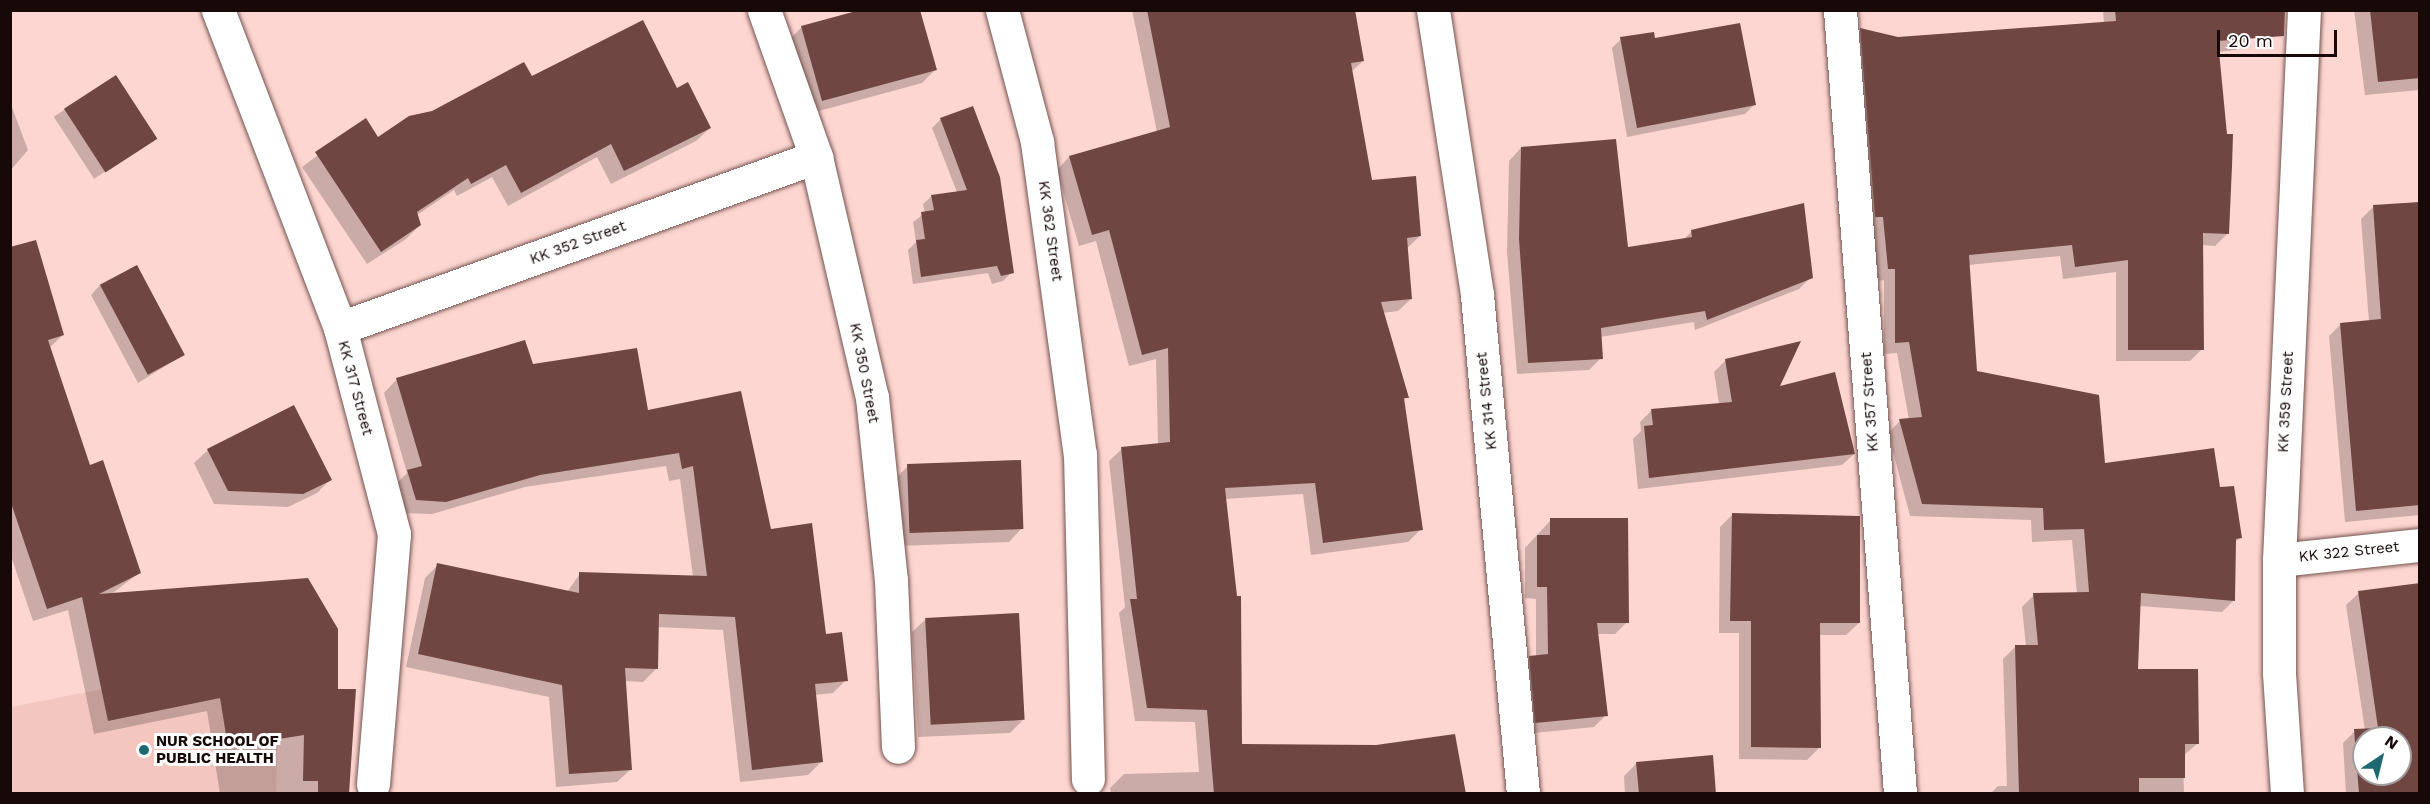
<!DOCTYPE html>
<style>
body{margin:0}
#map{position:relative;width:2430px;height:804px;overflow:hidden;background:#fdd6d1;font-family:"Work Sans",sans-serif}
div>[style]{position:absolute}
.built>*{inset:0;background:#f4c6c0}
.shadow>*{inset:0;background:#0003;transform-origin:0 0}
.building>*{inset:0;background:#704642;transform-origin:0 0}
.roads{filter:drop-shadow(0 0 2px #745450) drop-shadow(0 0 2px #745450)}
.minor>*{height:33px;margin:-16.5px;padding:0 16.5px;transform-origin:16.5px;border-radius:16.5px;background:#fff}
.dots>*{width:16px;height:16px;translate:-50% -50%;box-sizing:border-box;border:3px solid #fff;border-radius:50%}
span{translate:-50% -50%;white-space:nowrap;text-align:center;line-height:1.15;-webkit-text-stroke:6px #fff;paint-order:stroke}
.street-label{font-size:15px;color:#160908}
.poi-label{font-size:15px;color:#160908;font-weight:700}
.left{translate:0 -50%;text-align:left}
.frame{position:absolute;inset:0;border:12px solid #160908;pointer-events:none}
.north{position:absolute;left:2352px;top:726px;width:60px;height:60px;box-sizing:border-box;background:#fff;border:2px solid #a29d9c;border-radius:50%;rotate:35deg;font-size:16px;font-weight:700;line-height:24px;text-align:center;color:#160908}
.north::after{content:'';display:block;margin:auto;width:21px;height:27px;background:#1d696f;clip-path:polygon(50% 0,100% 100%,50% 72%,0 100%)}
.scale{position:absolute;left:2217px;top:30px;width:120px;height:27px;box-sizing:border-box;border:3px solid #160908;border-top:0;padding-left:8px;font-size:18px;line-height:21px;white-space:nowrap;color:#160908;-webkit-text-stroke:4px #fff;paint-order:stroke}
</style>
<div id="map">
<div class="built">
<div style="clip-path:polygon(281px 654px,276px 793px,11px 794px,11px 707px)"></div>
</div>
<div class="shadow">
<div style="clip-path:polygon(1132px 10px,1354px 10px,1363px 61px,1351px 72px,1371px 181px,1420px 236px,1406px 249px,1411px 299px,1398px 311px,1382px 313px,1407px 397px,1403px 401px,1421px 529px,1408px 542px,1311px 555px,1303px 494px,1225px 499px,1241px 745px,1464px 794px,1111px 794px,1110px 788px,1124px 774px,1199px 772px,1195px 722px,1135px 721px,1119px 613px,1125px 607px,1109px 461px,1122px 449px,1158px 445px,1156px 359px,1129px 366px,1096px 241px,1079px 246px,1057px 170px,1069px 157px,1157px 132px)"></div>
<div style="clip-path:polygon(2103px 10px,2246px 10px,2249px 38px,2236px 50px,2217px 52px,2227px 234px,2215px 246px,2202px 245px,2202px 349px,2190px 361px,2116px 361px,2116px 272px,2063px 279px,2060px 256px,1968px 265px,1976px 372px,2104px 465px,2219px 489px,2240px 538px,2234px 543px,2234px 600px,2222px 612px,2139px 606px,2136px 671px,2197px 744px,2183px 756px,2184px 794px,1990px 794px,1998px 786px,2007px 786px,2003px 659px,2015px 647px,2026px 647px,2022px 607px,2034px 595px,2077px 594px,2072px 540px,2032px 542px,2031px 520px,1910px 516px,1888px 433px,1900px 421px,1909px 420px,1897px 353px,1884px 354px,1884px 280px,1876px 281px,1849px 42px,1861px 30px,1898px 39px,2104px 24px)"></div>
<div style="clip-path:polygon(2354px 10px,2420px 10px,2420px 90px,2365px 95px)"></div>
<div style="clip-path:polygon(802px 27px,935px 70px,922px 83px,808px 114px,788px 41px)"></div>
<div style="clip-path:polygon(1621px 39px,1754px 105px,1745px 114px,1627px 137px,1612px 48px)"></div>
<div style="left:115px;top:77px;width:74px;height:73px;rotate:57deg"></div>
<div style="clip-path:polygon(531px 78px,676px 90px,710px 128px,696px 141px,611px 184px,597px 157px,508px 206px,492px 177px,457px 196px,454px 190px,417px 215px,420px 225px,406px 239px,367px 264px,302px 167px,365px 120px,377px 139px,433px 112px)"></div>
<div style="clip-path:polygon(10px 102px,28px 150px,10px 171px)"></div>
<div style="clip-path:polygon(972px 108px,1012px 272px,1003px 281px,992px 284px,988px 273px,913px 284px,908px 250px,916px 242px,913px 222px,925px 213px,923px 204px,932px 196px,957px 192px,932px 128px,940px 120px)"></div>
<div style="clip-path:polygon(1521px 148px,1627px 249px,1683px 240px,1692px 231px,1811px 277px,1799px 289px,1695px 330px,1694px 322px,1600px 337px,1601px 358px,1589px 370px,1517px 374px,1507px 252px,1509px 161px)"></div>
<div style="clip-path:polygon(2420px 203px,2420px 515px,2345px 522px,2329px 336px,2341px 324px,2369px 322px,2361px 219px,2373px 207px)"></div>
<div style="clip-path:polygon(10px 248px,63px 335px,49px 348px,89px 467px,139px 573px,110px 595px,337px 690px,348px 794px,220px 794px,207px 711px,94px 734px,68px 610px,33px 621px,10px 553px)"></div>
<div style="clip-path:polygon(100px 285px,183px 355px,138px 383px,91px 295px)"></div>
<div style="clip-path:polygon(1726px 360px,1777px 388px,1854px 454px,1842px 465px,1638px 489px,1633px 439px,1641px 431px,1640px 422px,1652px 410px,1719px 404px,1714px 372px)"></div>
<div style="clip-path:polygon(532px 366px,646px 412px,770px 530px,846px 680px,833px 693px,814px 695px,821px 762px,808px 775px,740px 782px,723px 630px,657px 627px,656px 669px,643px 682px,625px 681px,631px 769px,617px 782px,556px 787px,549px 697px,406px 667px,425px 578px,438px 565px,567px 592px,580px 574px,693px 577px,680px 479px,669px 481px,666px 466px,525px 487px,432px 514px,403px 513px,395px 485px,407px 473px,384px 393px,397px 379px)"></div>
<div style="clip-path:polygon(208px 450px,330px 480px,317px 493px,288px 507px,214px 504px,194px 463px)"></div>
<div style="clip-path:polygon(908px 466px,1022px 528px,1009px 542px,897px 546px,894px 480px)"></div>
<div style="clip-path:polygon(1732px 515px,1859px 623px,1846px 635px,1819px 635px,1820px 747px,1807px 760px,1739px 759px,1739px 633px,1719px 633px,1720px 527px)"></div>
<div style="clip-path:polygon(1551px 520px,1627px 622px,1615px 634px,1597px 634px,1606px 715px,1594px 727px,1524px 734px,1518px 669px,1530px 657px,1536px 657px,1536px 599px,1525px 598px,1525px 548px)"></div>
<div style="clip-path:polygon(evenodd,2359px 593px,2420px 794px,2346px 794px,2343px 743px,2355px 731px,2365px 730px,2346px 605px,2359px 593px,2364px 738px,2400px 738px,2400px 774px,2364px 774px,2364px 738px)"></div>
<div style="clip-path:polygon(926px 619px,1023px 720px,1010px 733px,918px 737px,912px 632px)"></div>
<div style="clip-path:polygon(1637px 763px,1715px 794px,1625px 794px,1624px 776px)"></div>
</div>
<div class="building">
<div style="clip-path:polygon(860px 10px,920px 10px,937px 70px,822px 101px,801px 26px)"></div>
<div style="clip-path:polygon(1147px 10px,1355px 10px,1364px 61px,1351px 63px,1372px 180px,1416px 176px,1421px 236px,1407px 238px,1412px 299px,1381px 302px,1409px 398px,1404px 398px,1423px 530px,1323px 543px,1315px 483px,1225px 488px,1237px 596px,1241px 596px,1242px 744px,1376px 745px,1455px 734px,1466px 794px,1214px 794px,1207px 710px,1147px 708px,1130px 599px,1137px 599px,1121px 447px,1170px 442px,1168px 348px,1142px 355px,1109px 230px,1092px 235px,1069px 156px,1170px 127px)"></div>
<div style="clip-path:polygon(2115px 10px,2285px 10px,2284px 36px,2218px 41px,2227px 134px,2233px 134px,2232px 166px,2229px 234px,2203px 233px,2204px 350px,2128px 350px,2128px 260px,2075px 267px,2072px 245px,1969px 255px,1977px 371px,2099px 395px,2105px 463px,2214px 448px,2220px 487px,2234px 486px,2242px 538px,2236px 539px,2235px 601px,2141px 593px,2138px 669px,2198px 669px,2199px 744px,2185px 744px,2185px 778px,2139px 778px,2139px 794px,2019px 794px,2015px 645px,2038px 645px,2033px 593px,2089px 592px,2084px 529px,2044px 530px,2043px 508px,1922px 504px,1899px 419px,1922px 417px,1909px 342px,1895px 343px,1895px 269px,1888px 269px,1883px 217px,1875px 217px,1860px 28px,1898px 37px,2116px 21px)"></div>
<div style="clip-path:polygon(2370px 10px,2420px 10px,2420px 78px,2378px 82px)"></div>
<div style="clip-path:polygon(643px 20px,677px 88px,688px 82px,711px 128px,624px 171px,611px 144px,521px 193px,506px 165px,471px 184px,468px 178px,417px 212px,421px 225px,381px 252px,315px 152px,366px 118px,378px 137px,409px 116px,432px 111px,524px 62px,532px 76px)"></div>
<div style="clip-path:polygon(1740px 23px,1756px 105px,1637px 128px,1620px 37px,1654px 32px,1655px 38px)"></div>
<div style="left:116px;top:75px;width:76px;height:62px;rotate:57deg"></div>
<div style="clip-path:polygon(973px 106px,1000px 177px,1014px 273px,1001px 276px,997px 266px,921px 277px,916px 240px,925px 239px,921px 212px,934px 210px,931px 195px,967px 190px,940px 118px)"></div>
<div style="clip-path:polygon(1616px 139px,1628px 247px,1692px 237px,1691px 230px,1804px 203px,1813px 278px,1707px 320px,1705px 311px,1601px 328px,1603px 359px,1528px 363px,1519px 239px,1521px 147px)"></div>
<div style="clip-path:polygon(2420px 202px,2420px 505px,2356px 511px,2340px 323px,2381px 319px,2373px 205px)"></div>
<div style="clip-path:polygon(36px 240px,64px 335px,48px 340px,90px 465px,103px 460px,141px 573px,99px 594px,308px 578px,338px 629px,338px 689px,356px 689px,349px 794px,318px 794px,318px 781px,303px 781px,304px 735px,228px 747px,220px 698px,108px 721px,82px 597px,47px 609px,10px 500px,10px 247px)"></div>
<div style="left:137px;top:265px;width:102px;height:42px;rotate:62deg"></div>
<div style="clip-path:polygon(525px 340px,533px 364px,637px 348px,648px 410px,741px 391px,771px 529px,812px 523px,826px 634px,842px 632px,848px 681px,815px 684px,823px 762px,752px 770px,735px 617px,659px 614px,658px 669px,625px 668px,632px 770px,569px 774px,562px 685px,418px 654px,437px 563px,579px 593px,579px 572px,707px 576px,693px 466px,682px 469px,679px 453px,540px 475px,446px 502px,416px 500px,407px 470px,422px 466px,396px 378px)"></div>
<div style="clip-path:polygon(1801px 341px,1780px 386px,1835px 372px,1855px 454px,1649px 478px,1644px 426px,1653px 425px,1651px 409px,1732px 402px,1725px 359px)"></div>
<div style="clip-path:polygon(294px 405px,332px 480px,303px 494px,228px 491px,207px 449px)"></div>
<div style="left:1021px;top:460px;width:69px;height:114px;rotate:88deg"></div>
<div style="clip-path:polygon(1732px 513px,1860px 516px,1860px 623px,1820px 623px,1821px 748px,1751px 747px,1751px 621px,1730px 621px)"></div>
<div style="clip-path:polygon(1550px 518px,1628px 518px,1629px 623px,1597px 623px,1608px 716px,1535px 723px,1529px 656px,1548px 654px,1547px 587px,1537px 587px,1537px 535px,1550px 535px)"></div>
<div style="clip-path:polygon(evenodd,2420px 583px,2420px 794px,2359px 794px,2354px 729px,2378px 728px,2358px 591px,2420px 583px,2364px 738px,2400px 738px,2400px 774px,2364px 774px,2364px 738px)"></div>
<div style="left:1019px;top:613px;width:107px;height:94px;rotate:87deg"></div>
<div style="clip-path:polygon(1713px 755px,1716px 794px,1639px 794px,1636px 762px)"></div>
</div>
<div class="roads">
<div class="minor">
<div style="left:218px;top:10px;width:341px;rotate:69deg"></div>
<div style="left:340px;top:328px;width:213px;rotate:75.3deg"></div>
<div style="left:394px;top:534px;width:251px;rotate:94.8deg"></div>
<div style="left:764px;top:10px;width:156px;rotate:70.5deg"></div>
<div style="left:816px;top:157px;width:246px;rotate:76.9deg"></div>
<div style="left:872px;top:397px;width:184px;rotate:84.1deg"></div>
<div style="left:891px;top:580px;width:167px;rotate:87.6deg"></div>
<div style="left:1002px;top:10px;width:137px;rotate:75.1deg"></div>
<div style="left:1037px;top:142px;width:315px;rotate:82.2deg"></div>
<div style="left:1080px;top:454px;width:325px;rotate:88.6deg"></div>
<div style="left:1433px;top:10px;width:288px;rotate:81.2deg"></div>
<div style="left:1477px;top:295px;width:501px;rotate:84.73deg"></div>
<div style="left:1840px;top:10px;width:786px;rotate:85.62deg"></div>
<div style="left:340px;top:328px;width:506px;rotate:-19.76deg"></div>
<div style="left:2279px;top:560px;width:142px;rotate:-6.1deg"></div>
<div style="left:2287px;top:794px;width:122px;rotate:-93.8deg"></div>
<div style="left:2279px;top:672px;width:112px;rotate:-90deg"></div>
<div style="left:2279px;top:560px;width:551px;rotate:-87.4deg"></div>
</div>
</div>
<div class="dots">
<div style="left:144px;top:750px;background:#1d696f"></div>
</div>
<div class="street-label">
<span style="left:1050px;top:231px;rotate:82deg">KK 362 Street</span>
<span style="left:578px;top:243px;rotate:-20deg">KK 352 Street</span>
<span style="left:864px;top:373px;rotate:79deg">KK 350 Street</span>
<span style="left:355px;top:388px;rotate:75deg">KK 317 Street</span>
<span style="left:1487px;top:401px;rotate:-96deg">KK 314 Street</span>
<span style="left:1870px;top:402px;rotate:-94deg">KK 357 Street</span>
<span style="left:2286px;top:402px;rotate:-87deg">KK 359 Street</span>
<span style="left:2349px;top:552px;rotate:-6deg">KK 322 Street</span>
</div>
<div class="poi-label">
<span class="left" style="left:156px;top:750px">NUR SCHOOL OF<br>PUBLIC HEALTH</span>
</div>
<div class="frame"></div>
<div class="north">N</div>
<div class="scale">20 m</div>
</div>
